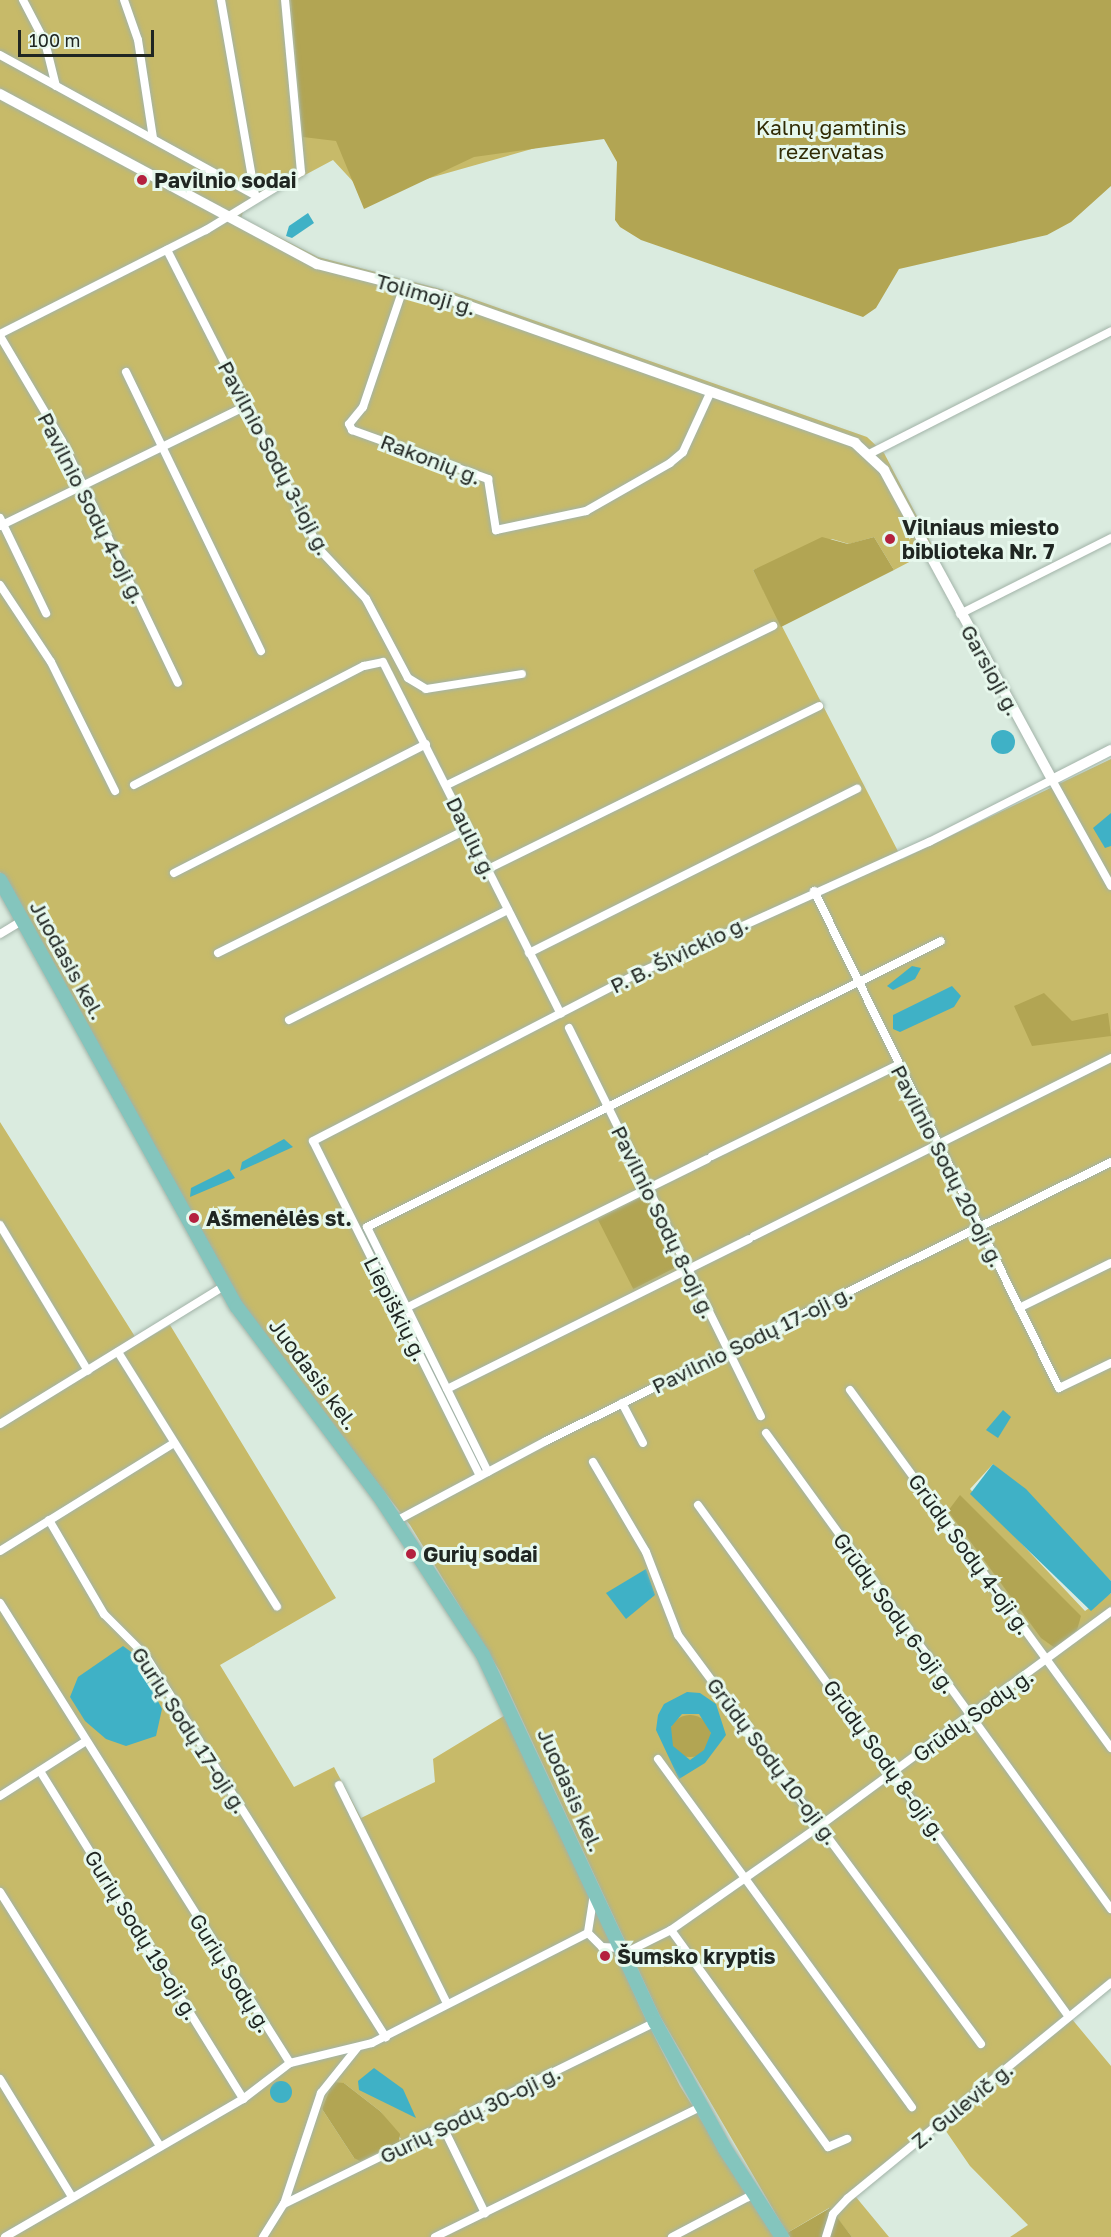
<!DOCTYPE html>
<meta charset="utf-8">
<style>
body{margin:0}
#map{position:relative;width:1111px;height:2237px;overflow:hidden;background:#daebdf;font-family:"Golos Text",sans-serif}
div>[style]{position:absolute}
.green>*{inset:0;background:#c7ba69}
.forest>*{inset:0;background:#b2a553;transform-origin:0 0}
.round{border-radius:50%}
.water>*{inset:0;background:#3fb1c6}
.roads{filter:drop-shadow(0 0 2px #a2b3a8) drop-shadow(0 0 2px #a2b3a8)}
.minor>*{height:8px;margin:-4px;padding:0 4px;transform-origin:4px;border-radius:4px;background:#fff}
.tertiary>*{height:10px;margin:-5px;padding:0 5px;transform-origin:5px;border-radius:5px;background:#fff}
.primary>*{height:14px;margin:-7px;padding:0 7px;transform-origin:7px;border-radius:7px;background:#84c5bd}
.dots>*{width:16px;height:16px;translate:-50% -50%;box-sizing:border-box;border:3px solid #e7f8ed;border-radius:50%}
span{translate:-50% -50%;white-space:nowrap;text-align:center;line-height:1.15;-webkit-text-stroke:6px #e7f8ed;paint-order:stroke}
.park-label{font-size:21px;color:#312b05}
.poi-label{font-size:21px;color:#202622;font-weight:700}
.left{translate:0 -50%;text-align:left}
.street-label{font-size:21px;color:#202622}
.scale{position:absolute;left:18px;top:30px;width:136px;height:27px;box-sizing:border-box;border:3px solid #202622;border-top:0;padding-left:8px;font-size:18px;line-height:21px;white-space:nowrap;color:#202622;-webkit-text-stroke:4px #e7f8ed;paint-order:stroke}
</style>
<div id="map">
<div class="green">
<div style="clip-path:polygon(0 0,1111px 0,633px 137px,581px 135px,419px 181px,372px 202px,333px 160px,245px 207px,241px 218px,318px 257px,456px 293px,867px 437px,884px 453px,934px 549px,894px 570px,874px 537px,849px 544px,832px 539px,753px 570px,902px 859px,1111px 759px,1111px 1581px,993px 1464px,970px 1489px,1085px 1611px,1111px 1593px,1111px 1988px,1071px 2018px,1111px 2066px,1111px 2237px,1010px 2237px,1028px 2225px,970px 2166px,939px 2121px,851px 2191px,889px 2237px,852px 2237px,829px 2208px,787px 2233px,660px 2016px,499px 1670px,410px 1525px,244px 1309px,0 872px)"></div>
<div style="clip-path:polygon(evenodd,0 1122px,139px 1343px,170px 1325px,336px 1598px,220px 1665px,294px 1787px,334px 1767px,361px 1818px,435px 1782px,433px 1759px,507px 1714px,646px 2020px,680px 2086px,774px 2237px,0 2237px,0 1122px,344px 2083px,380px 2111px,401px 2139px,354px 2158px,322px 2109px,344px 2083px)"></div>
</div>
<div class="forest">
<div style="clip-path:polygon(291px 0,1111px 0,1111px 186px,1071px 222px,1047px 235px,899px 269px,876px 308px,863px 317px,641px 240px,620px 227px,615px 220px,617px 162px,604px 139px,474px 157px,364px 209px,336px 141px,303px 137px)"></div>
<div style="clip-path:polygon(822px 537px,848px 544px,874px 537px,894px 570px,781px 627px,753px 570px)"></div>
<div style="clip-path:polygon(1044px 993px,1072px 1021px,1108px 1013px,1111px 1036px,1032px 1046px,1014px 1006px)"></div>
<div style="left:646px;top:1195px;width:78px;height:54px;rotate:63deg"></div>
<div style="clip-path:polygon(960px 1495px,1081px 1616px,1077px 1630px,1055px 1648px,1041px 1638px,948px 1511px)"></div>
<div class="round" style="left:669px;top:1715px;width:42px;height:42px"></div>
<div style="clip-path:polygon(333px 2082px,344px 2083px,380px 2111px,400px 2134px,399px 2142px,360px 2161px,354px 2158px,322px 2109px)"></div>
<div style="clip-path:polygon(830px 2208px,852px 2237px,790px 2237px,787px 2233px)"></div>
</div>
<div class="water">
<div style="clip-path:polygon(308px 213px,314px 223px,292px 238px,286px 236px,289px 226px)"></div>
<div class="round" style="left:991px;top:730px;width:24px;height:24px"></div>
<div style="clip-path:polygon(1111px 813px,1111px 846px,1105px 848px,1093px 828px)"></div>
<div style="clip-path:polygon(912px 966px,921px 968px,915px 979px,893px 990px,887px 986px)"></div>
<div style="clip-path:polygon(952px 986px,961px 996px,954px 1007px,900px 1032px,893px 1029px,893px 1015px)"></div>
<div style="clip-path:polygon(284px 1139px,293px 1147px,240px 1171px,242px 1162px)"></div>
<div style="clip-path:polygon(229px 1169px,235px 1178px,190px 1197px,191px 1188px)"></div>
<div style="clip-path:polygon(1003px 1410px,1011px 1417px,998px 1438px,986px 1430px)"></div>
<div style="clip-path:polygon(993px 1464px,1026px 1489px,1111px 1581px,1111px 1593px,1091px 1611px,970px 1494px)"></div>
<div style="clip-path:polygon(646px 1569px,655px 1595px,626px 1619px,606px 1593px)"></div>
<div style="clip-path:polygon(123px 1646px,134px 1654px,162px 1709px,156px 1736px,126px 1746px,106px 1739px,85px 1721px,70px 1697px,78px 1677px)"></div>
<div style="clip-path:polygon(evenodd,687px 1692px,700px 1693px,716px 1704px,726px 1735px,705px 1763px,679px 1779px,656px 1730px,658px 1715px,664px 1704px,687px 1692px,682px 1714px,699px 1714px,711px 1733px,704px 1750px,690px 1760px,673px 1746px,671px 1727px,682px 1714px)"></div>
<div style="clip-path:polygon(374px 2068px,403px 2089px,416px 2118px,359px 2090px,358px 2081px)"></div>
<div class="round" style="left:270px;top:2081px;width:22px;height:22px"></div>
</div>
<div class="roads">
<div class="minor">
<div style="left:23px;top:0;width:47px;rotate:62.4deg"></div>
<div style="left:45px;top:42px;width:45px;rotate:76deg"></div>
<div style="left:124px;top:0;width:42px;rotate:70.7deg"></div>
<div style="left:138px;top:40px;width:99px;rotate:81.3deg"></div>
<div style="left:221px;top:0;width:198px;rotate:80.1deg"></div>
<div style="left:0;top:55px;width:291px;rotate:28.8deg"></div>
<div style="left:167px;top:250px;width:337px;rotate:63deg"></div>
<div style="left:320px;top:550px;width:67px;rotate:46.8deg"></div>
<div style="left:366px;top:599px;width:89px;rotate:62deg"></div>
<div style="left:408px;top:678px;width:21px;rotate:31deg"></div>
<div style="left:426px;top:689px;width:97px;rotate:-8.9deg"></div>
<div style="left:404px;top:286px;width:128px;rotate:108.7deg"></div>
<div style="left:363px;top:407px;width:22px;rotate:129deg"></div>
<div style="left:349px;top:424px;width:7px;rotate:63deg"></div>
<div style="left:352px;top:430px;width:145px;rotate:19.8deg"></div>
<div style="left:488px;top:479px;width:52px;rotate:81.1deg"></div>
<div style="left:496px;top:530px;width:92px;rotate:-11.9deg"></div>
<div style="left:586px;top:511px;width:97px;rotate:-29.7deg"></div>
<div style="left:670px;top:463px;width:17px;rotate:-40deg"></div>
<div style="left:683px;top:452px;width:67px;rotate:-65.3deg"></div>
<div style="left:0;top:334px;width:231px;rotate:-26.8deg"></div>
<div style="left:206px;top:230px;width:111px;rotate:-31.4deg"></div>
<div style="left:301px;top:172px;width:173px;rotate:-95.3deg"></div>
<div style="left:0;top:336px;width:122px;rotate:59.4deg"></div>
<div style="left:62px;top:441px;width:268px;rotate:64.4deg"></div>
<div style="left:126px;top:372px;width:310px;rotate:64.2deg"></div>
<div style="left:871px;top:453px;width:269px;rotate:-26.9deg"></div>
<div style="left:0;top:518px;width:106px;rotate:64.2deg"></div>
<div style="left:0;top:526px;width:274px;rotate:-26deg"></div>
<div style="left:0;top:585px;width:92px;rotate:56.5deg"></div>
<div style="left:51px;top:662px;width:144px;rotate:63.6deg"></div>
<div style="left:960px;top:614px;width:169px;rotate:-26.7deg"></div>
<div style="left:134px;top:785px;width:259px;rotate:-27.4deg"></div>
<div style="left:364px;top:666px;width:19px;rotate:-12deg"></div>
<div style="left:383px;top:662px;width:394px;rotate:63.2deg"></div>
<div style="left:447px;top:785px;width:363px;rotate:-26deg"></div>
<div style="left:488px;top:869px;width:369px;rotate:-26.2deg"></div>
<div style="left:174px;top:873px;width:283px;rotate:-27.1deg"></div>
<div style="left:814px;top:891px;width:554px;rotate:63.76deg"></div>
<div style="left:1059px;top:1388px;width:58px;rotate:-25.7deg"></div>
<div style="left:0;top:934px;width:26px;rotate:-31deg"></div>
<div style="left:218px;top:953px;width:279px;rotate:-26.4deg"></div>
<div style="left:529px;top:953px;width:367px;rotate:-26.6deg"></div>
<div style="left:289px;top:1020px;width:245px;rotate:-26.7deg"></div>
<div style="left:569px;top:1028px;width:433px;rotate:63.7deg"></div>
<div style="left:712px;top:1156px;width:205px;rotate:-26.1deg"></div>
<div style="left:0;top:1225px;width:170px;rotate:58.9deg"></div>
<div style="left:754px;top:1236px;width:399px;rotate:-26.5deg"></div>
<div style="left:406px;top:1308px;width:336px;rotate:-26.3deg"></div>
<div style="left:1019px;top:1308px;width:102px;rotate:-26.1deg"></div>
<div style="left:118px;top:1352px;width:300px;rotate:58deg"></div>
<div style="left:447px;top:1389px;width:337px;rotate:-26.4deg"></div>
<div style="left:850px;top:1390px;width:443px;rotate:53.9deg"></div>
<div style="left:622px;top:1403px;width:45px;rotate:62.3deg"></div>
<div style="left:0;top:1424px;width:263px;rotate:-31.6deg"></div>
<div style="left:766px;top:1433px;width:588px;rotate:54.07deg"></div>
<div style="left:593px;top:1462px;width:104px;rotate:59.5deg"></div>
<div style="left:646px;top:1552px;width:89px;rotate:68.9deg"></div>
<div style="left:678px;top:1635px;width:509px;rotate:53.47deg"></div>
<div style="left:488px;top:1472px;width:273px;rotate:-116.3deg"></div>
<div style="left:367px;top:1227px;width:641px;rotate:-26.49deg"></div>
<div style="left:480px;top:1476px;width:374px;rotate:-116.5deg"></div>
<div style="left:313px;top:1141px;width:371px;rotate:-27.3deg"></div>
<div style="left:643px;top:971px;width:314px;rotate:-24.3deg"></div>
<div style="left:929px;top:842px;width:138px;rotate:-26.8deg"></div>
<div style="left:1052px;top:780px;width:121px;rotate:60.9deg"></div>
<div style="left:698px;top:1505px;width:632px;rotate:54.07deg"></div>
<div style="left:49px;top:1520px;width:109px;rotate:59.7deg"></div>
<div style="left:104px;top:1614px;width:58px;rotate:45deg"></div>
<div style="left:145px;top:1655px;width:452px;rotate:57.8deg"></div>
<div style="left:396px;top:1521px;width:170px;rotate:-28.1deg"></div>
<div style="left:546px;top:1441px;width:630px;rotate:-26.28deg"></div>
<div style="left:0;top:1551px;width:205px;rotate:-31.8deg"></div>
<div style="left:0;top:1603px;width:544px;rotate:57.77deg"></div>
<div style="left:290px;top:2063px;width:84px;rotate:-13.7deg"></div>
<div style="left:372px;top:2043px;width:242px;rotate:-27deg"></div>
<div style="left:658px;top:1759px;width:431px;rotate:53.9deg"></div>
<div style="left:40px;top:1771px;width:386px;rotate:58.2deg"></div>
<div style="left:339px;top:1785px;width:244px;rotate:63.7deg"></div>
<div style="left:0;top:1796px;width:102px;rotate:-32.6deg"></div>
<div style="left:0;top:1892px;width:300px;rotate:57.8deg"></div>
<div style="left:594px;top:1894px;width:39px;rotate:99deg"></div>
<div style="left:588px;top:1933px;width:20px;rotate:45deg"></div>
<div style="left:602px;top:1947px;width:18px;rotate:3deg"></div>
<div style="left:671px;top:1930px;width:268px;rotate:54.1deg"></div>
<div style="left:828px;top:2147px;width:21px;rotate:-23deg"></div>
<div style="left:623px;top:1954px;width:54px;rotate:-26.6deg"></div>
<div style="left:671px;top:1930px;width:183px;rotate:-35deg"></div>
<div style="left:821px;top:1825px;width:360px;rotate:-36.4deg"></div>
<div style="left:0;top:2079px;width:138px;rotate:58.6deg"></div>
<div style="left:443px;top:2127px;width:96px;rotate:64deg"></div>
<div style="left:284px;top:2204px;width:413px;rotate:-26.1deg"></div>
<div style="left:5px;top:2237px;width:275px;rotate:-30.1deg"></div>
<div style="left:243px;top:2099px;width:59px;rotate:-37.5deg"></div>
<div style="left:263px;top:2237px;width:39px;rotate:-58deg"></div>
<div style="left:284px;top:2204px;width:117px;rotate:-71.6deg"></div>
<div style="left:321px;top:2093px;width:58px;rotate:-51.3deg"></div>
<div style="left:435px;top:2237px;width:295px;rotate:-26.1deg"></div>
<div style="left:672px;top:2237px;width:93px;rotate:-27.7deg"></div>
<div style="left:826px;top:2237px;width:24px;rotate:-73deg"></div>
<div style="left:833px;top:2214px;width:22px;rotate:-47deg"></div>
<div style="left:848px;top:2198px;width:340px;rotate:-39.3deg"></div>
</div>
<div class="tertiary">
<div style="left:0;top:94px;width:360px;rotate:28.2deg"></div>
<div style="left:317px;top:264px;width:122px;rotate:14.3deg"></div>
<div style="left:435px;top:294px;width:446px;rotate:19.5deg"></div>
<div style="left:855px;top:443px;width:40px;rotate:43deg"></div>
<div style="left:884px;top:470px;width:353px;rotate:61.5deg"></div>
<div style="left:1052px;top:780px;width:66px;rotate:-27deg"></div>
</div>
<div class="primary">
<div style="left:0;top:880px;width:488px;rotate:61deg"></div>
<div style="left:237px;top:1307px;width:236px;rotate:53.1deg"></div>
<div style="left:379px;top:1496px;width:190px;rotate:56.8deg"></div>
<div style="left:483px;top:1655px;width:405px;rotate:64.9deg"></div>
<div style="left:655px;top:2022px;width:145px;rotate:61.1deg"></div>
<div style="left:725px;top:2149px;width:105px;rotate:57.1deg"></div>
</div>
</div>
<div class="dots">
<div style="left:142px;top:180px;background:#b4213f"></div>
<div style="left:890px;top:539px;background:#b4213f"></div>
<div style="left:194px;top:1218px;background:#b4213f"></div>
<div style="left:411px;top:1554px;background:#b4213f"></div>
<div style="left:605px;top:1956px;background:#b4213f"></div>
</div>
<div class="park-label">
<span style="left:831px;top:139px">Kalnų gamtinis<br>rezervatas</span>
</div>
<div class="poi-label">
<span class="left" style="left:154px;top:180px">Pavilnio sodai</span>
<span class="left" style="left:902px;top:539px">Vilniaus miesto<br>biblioteka Nr. 7</span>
<span class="left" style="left:206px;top:1218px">Ašmenėlės st.</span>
<span class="left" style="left:423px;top:1554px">Gurių sodai</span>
<span class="left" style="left:617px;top:1956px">Šumsko kryptis</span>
</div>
<div class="street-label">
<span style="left:426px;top:294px;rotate:16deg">Tolimoji g.</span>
<span style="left:275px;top:458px;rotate:62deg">Pavilnio Sodų 3-ioji g.</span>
<span style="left:431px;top:459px;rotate:21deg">Rakonių g.</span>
<span style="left:92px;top:508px;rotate:63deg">Pavilnio Sodų 4-oji g.</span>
<span style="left:991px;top:670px;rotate:61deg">Garsioji g.</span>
<span style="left:472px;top:838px;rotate:64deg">Daulių g.</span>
<span style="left:679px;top:954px;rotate:-26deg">P. B. Šivickio g.</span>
<span style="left:68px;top:960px;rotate:61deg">Juodasis kel.</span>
<span style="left:948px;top:1166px;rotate:63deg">Pavilnio Sodų 20-oji g.</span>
<span style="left:664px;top:1222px;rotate:64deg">Pavilnio Sodų 8-oji g.</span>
<span style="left:396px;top:1309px;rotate:63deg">Liepiškių g.</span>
<span style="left:752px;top:1339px;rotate:-26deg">Pavilnio Sodų 17-oji g.</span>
<span style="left:314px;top:1374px;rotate:53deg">Juodasis kel.</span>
<span style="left:970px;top:1554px;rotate:54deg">Grūdų Sodų 4-oji g.</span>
<span style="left:895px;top:1613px;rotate:54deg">Grūdų Sodų 6-oji g.</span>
<span style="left:973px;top:1715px;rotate:-36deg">Grūdų Sodų g.</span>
<span style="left:190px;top:1730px;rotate:57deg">Gurių Sodų 17-oji g.</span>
<span style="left:885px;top:1760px;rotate:54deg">Grūdų Sodų 8-oji g.</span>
<span style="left:773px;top:1761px;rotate:53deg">Grūdų Sodų 10-oji g.</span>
<span style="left:571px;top:1790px;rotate:66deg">Juodasis kel.</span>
<span style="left:142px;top:1935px;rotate:58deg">Gurių Sodų 19-oji g.</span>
<span style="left:231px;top:1973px;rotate:58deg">Gurių Sodų g.</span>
<span style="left:962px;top:2105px;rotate:-39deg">Z. Gulevič g.</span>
<span style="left:470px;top:2114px;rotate:-26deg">Gurių Sodų 30-oji g.</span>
</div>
<div class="scale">100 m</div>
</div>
